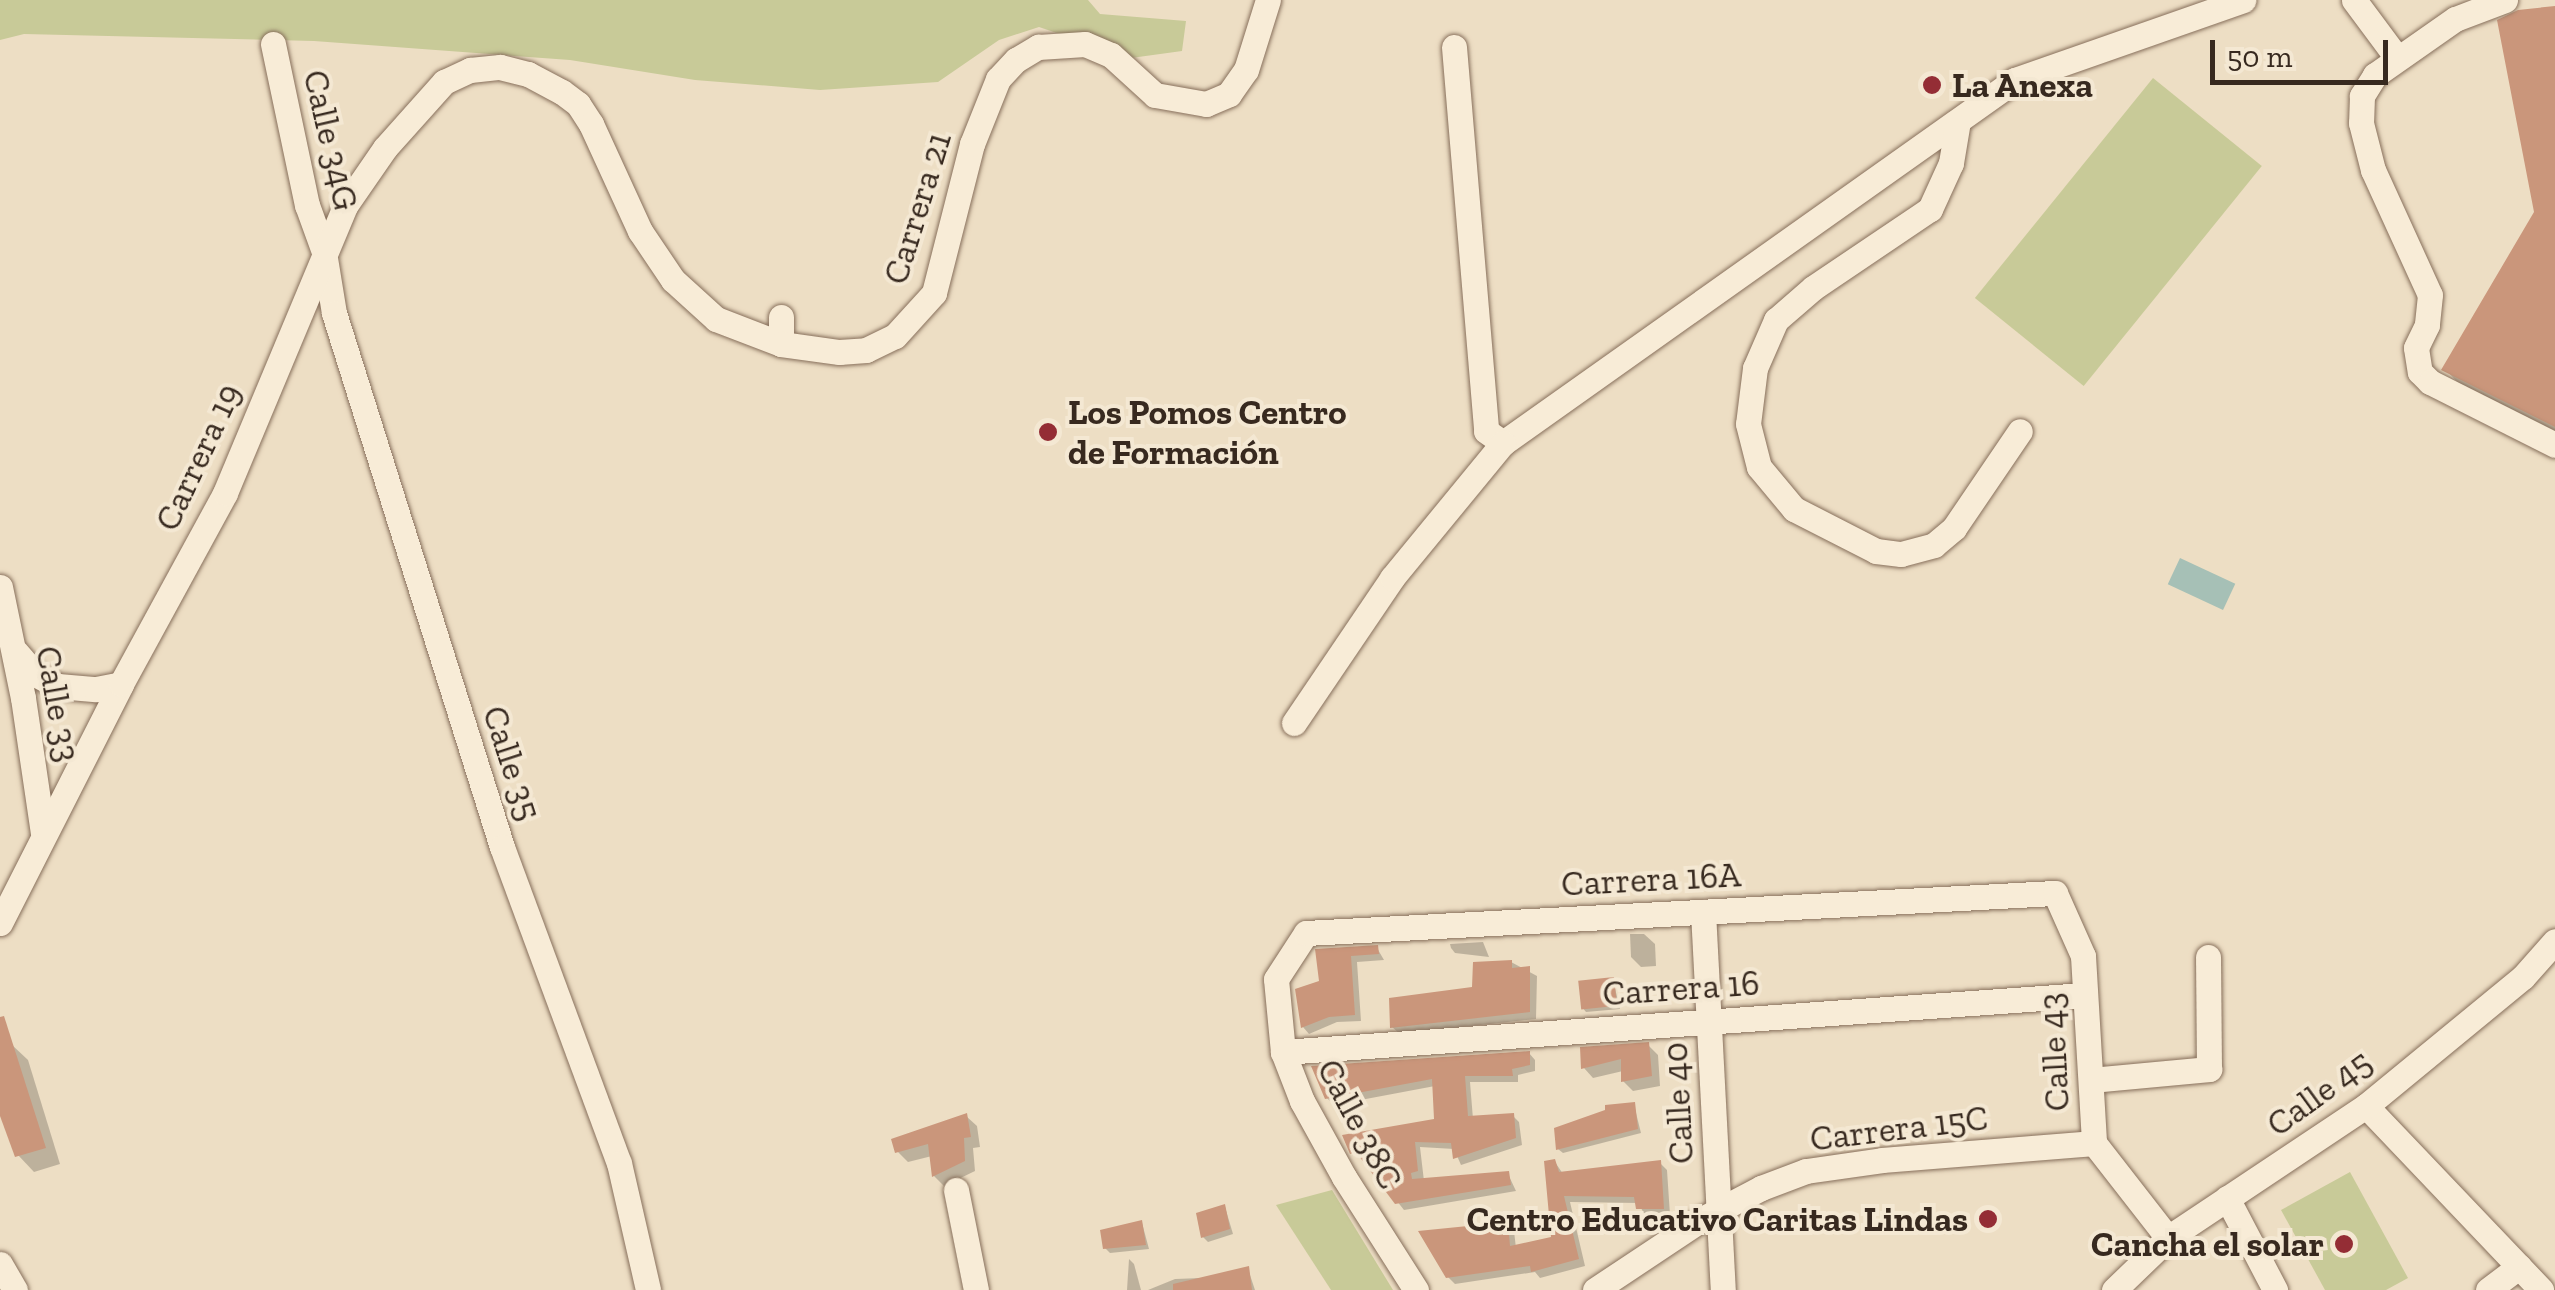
<!DOCTYPE html>
<meta charset="utf-8">
<style>
body{margin:0}
#map{position:relative;width:2555px;height:1290px;overflow:hidden;background:#eddec4;font-family:"Zilla Slab",serif}
div>[style]{position:absolute}
.green>*{inset:0;background:#c8ca98;transform-origin:0 0}
.water>*{inset:0;background:#a6c0b6;transform-origin:0 0}
.shadow>*{inset:0;background:#0003}
.building>*{inset:0;background:#ca967b;transform-origin:0 0}
.roads{filter:drop-shadow(0 0 2px #876f5b) drop-shadow(0 0 2px #876f5b)}
.minor>*{height:25px;margin:-12.5px;padding:0 12.5px;transform-origin:12.5px;border-radius:12.5px;background:#f8ecd7}
.dots>*{width:28px;height:28px;translate:-50% -50%;box-sizing:border-box;border:5px solid #f4e8d3;border-radius:50%}
span{translate:-50% -50%;white-space:nowrap;text-align:center;line-height:1.15;-webkit-text-stroke:8px #f4e8d3;paint-order:stroke}
.poi-label{font-size:35px;color:#37291f;font-weight:700}
.left{translate:0 -50%;text-align:left}
.right{translate:-100% -50%;text-align:right}
.street-label{font-size:35px;color:#37291f}
.scale{position:absolute;left:2210px;top:40px;width:178px;height:45px;box-sizing:border-box;border:5px solid #37291f;border-top:0;padding-left:12px;font-size:30px;line-height:35px;white-space:nowrap;color:#37291f;-webkit-text-stroke:8px #f4e8d3;paint-order:stroke}
</style>
<div id="map">
<div class="green">
<div style="clip-path:polygon(0 0,1088px 0,1100px 14px,1186px 21px,1182px 51px,1131px 58px,1039px 27px,999px 40px,938px 82px,820px 90px,695px 80px,570px 60px,314px 41px,24px 34px,0 40px)"></div>
<div style="left:2153px;top:78px;width:140px;height:283px;rotate:39deg"></div>
<div style="clip-path:polygon(2350px 1172px,2408px 1278px,2386px 1290px,2325px 1290px,2281px 1210px)"></div>
<div style="clip-path:polygon(1332px 1190px,1393px 1290px,1331px 1290px,1276px 1205px)"></div>
</div>
<div class="water">
<div style="left:2180px;top:558px;width:61px;height:29px;rotate:25deg"></div>
</div>
<div class="shadow">
<div style="clip-path:polygon(2555px 8px,2555px 437px,2466px 391px,2445px 369px,2537px 212px)"></div>
<div style="clip-path:polygon(1630px 934px,1644px 934px,1655px 944px,1656px 966px,1641px 967px,1631px 957px)"></div>
<div style="clip-path:polygon(1483px 942px,1489px 957px,1455px 953px,1451px 948px,1450px 944px)"></div>
<div style="clip-path:polygon(1377px 948px,1384px 960px,1357px 962px,1361px 1021px,1337px 1022px,1309px 1034px,1303px 1027px,1298px 990px,1322px 983px,1318px 951px)"></div>
<div style="clip-path:polygon(1511px 962px,1537px 976px,1536px 1019px,1400px 1034px,1392px 1027px,1474px 990px)"></div>
<div style="clip-path:polygon(1613px 980px,1620px 1009px,1586px 1012px,1582px 1007px)"></div>
<div style="clip-path:polygon(11px 1044px,28px 1060px,60px 1164px,34px 1172px,18px 1155px,0 1108px,0 1048px)"></div>
<div style="clip-path:polygon(1648px 1045px,1658px 1055px,1660px 1086px,1633px 1091px,1623px 1081px,1623px 1071px,1593px 1078px,1584px 1068px)"></div>
<div style="clip-path:polygon(1529px 1053px,1535px 1060px,1535px 1071px,1518px 1075px,1518px 1082px,1470px 1082px,1473px 1119px,1513px 1116px,1519px 1122px,1522px 1145px,1461px 1165px,1454px 1149px,1420px 1147px,1424px 1181px,1508px 1174px,1516px 1191px,1404px 1210px,1363px 1158px,1352px 1152px,1437px 1121px,1435px 1086px,1334px 1105px,1327px 1098px)"></div>
<div style="clip-path:polygon(1634px 1105px,1641px 1133px,1563px 1153px,1558px 1149px)"></div>
<div style="clip-path:polygon(966px 1116px,977px 1126px,980px 1147px,973px 1148px,975px 1171px,944px 1186px,934px 1176px,932px 1156px,908px 1162px,897px 1151px)"></div>
<div style="clip-path:polygon(1555px 1162px,1563px 1174px,1660px 1163px,1667px 1170px,1670px 1215px,1645px 1215px,1638px 1203px,1570px 1202px,1585px 1266px,1540px 1278px,1535px 1272px,1455px 1284px,1448px 1277px,1507px 1224px,1514px 1231px,1516px 1248px,1554px 1239px)"></div>
<div style="clip-path:polygon(1225px 1207px,1233px 1234px,1208px 1242px,1203px 1237px)"></div>
<div style="clip-path:polygon(1142px 1223px,1149px 1249px,1110px 1253px,1105px 1248px)"></div>
<div style="clip-path:polygon(1129px 1259px,1134px 1264px,1141px 1290px,1127px 1290px)"></div>
<div style="clip-path:polygon(1248px 1269px,1255px 1290px,1148px 1290px,1175px 1279px,1227px 1277px)"></div>
</div>
<div class="building">
<div style="clip-path:polygon(2555px 6px,2555px 427px,2441px 370px,2534px 212px,2497px 20px,2518px 10px)"></div>
<div style="clip-path:polygon(1378px 945px,1379px 954px,1351px 956px,1355px 1015px,1329px 1017px,1301px 1028px,1295px 989px,1319px 981px,1315px 949px)"></div>
<div style="clip-path:polygon(1512px 960px,1512px 968px,1530px 966px,1530px 1012px,1390px 1028px,1389px 998px,1472px 987px,1473px 962px)"></div>
<div style="left:1614px;top:977px;width:29px;height:36px;rotate:84deg"></div>
<div style="clip-path:polygon(4px 1016px,46px 1148px,15px 1157px,0 1116px,0 1017px)"></div>
<div style="clip-path:polygon(1649px 1042px,1652px 1076px,1621px 1082px,1621px 1059px,1581px 1069px,1580px 1047px)"></div>
<div style="clip-path:polygon(1530px 1051px,1530px 1065px,1512px 1069px,1513px 1076px,1465px 1076px,1468px 1116px,1514px 1113px,1516px 1138px,1453px 1159px,1451px 1143px,1415px 1142px,1418px 1171px,1411px 1173px,1412px 1179px,1509px 1171px,1511px 1185px,1395px 1204px,1356px 1152px,1350px 1154px,1342px 1135px,1434px 1119px,1432px 1079px,1325px 1099px,1311px 1066px)"></div>
<div style="clip-path:polygon(1635px 1102px,1638px 1129px,1556px 1150px,1554px 1128px,1605px 1110px,1605px 1105px)"></div>
<div style="clip-path:polygon(967px 1113px,971px 1137px,964px 1138px,965px 1161px,932px 1177px,928px 1144px,895px 1153px,891px 1139px)"></div>
<div style="clip-path:polygon(1555px 1159px,1559px 1172px,1661px 1160px,1664px 1209px,1636px 1209px,1634px 1197px,1564px 1196px,1579px 1259px,1531px 1272px,1530px 1266px,1446px 1278px,1418px 1231px,1508px 1222px,1510px 1246px,1551px 1237px,1544px 1161px)"></div>
<div style="clip-path:polygon(1225px 1204px,1230px 1229px,1201px 1238px,1196px 1213px)"></div>
<div style="clip-path:polygon(1142px 1220px,1146px 1245px,1103px 1249px,1100px 1230px)"></div>
<div style="clip-path:polygon(1249px 1266px,1252px 1290px,1173px 1290px,1173px 1284px)"></div>
</div>
<div class="roads">
<div class="minor">
<div style="left:2354px;top:0;width:72px;rotate:53.4deg"></div>
<div style="left:2505px;top:0;width:53px;rotate:159.2deg"></div>
<div style="left:2455px;top:19px;width:98px;rotate:145deg"></div>
<div style="left:2375px;top:75px;width:25px;rotate:122deg"></div>
<div style="left:2362px;top:96px;width:27px;rotate:92deg"></div>
<div style="left:2361px;top:123px;width:49px;rotate:75.7deg"></div>
<div style="left:2373px;top:170px;width:137px;rotate:65.5deg"></div>
<div style="left:2430px;top:295px;width:30px;rotate:96deg"></div>
<div style="left:2427px;top:325px;width:25px;rotate:116deg"></div>
<div style="left:2416px;top:348px;width:24px;rotate:81deg"></div>
<div style="left:2420px;top:372px;width:14px;rotate:45deg"></div>
<div style="left:2430px;top:382px;width:140px;rotate:26.7deg"></div>
<div style="left:273px;top:44px;width:165px;rotate:78.1deg"></div>
<div style="left:307px;top:205px;width:50px;rotate:70.1deg"></div>
<div style="left:324px;top:252px;width:62px;rotate:80.7deg"></div>
<div style="left:334px;top:313px;width:560px;rotate:72.54deg"></div>
<div style="left:502px;top:847px;width:337px;rotate:69.7deg"></div>
<div style="left:619px;top:1163px;width:130px;rotate:77.1deg"></div>
<div style="left:1454px;top:47px;width:385px;rotate:85.2deg"></div>
<div style="left:1486px;top:431px;width:21px;rotate:35deg"></div>
<div style="left:1503px;top:443px;width:628px;rotate:-35.34deg"></div>
<div style="left:2015px;top:80px;width:242px;rotate:-19.3deg"></div>
<div style="left:1958px;top:121px;width:43px;rotate:99.5deg"></div>
<div style="left:1951px;top:163px;width:51px;rotate:114.5deg"></div>
<div style="left:1930px;top:209px;width:141px;rotate:146deg"></div>
<div style="left:1813px;top:288px;width:49px;rotate:139.1deg"></div>
<div style="left:1776px;top:320px;width:52px;rotate:113.6deg"></div>
<div style="left:1755px;top:368px;width:56px;rotate:97.1deg"></div>
<div style="left:1748px;top:424px;width:44px;rotate:75.7deg"></div>
<div style="left:1759px;top:467px;width:55px;rotate:50.2deg"></div>
<div style="left:1794px;top:509px;width:92px;rotate:27.1deg"></div>
<div style="left:1876px;top:551px;width:25px;rotate:7deg"></div>
<div style="left:1901px;top:554px;width:34px;rotate:-15deg"></div>
<div style="left:1934px;top:545px;width:26px;rotate:-40deg"></div>
<div style="left:1954px;top:528px;width:117px;rotate:-55.8deg"></div>
<div style="left:781px;top:317px;width:27px;rotate:90deg"></div>
<div style="left:0;top:587px;width:113px;rotate:78.3deg"></div>
<div style="left:23px;top:698px;width:136px;rotate:81.6deg"></div>
<div style="left:16px;top:652px;width:29px;rotate:49deg"></div>
<div style="left:35px;top:674px;width:26px;rotate:28deg"></div>
<div style="left:58px;top:686px;width:38px;rotate:5deg"></div>
<div style="left:96px;top:689px;width:25px;rotate:-11deg"></div>
<div style="left:1294px;top:723px;width:175px;rotate:-55.9deg"></div>
<div style="left:1392px;top:578px;width:175px;rotate:-50.6deg"></div>
<div style="left:1703px;top:912px;width:379px;rotate:87deg"></div>
<div style="left:0;top:923px;width:268px;rotate:-63.1deg"></div>
<div style="left:121px;top:684px;width:217px;rotate:-61.4deg"></div>
<div style="left:225px;top:493px;width:311px;rotate:-67.3deg"></div>
<div style="left:345px;top:206px;width:70px;rotate:-55.4deg"></div>
<div style="left:385px;top:148px;width:89px;rotate:-48.2deg"></div>
<div style="left:444px;top:82px;width:29px;rotate:-25deg"></div>
<div style="left:470px;top:70px;width:30px;rotate:-6deg"></div>
<div style="left:500px;top:67px;width:29px;rotate:14deg"></div>
<div style="left:528px;top:74px;width:38px;rotate:28deg"></div>
<div style="left:562px;top:92px;width:20px;rotate:37deg"></div>
<div style="left:578px;top:104px;width:24px;rotate:57deg"></div>
<div style="left:591px;top:124px;width:118px;rotate:65.4deg"></div>
<div style="left:640px;top:231px;width:59px;rotate:56deg"></div>
<div style="left:673px;top:280px;width:58px;rotate:42.2deg"></div>
<div style="left:716px;top:319px;width:70px;rotate:21deg"></div>
<div style="left:781px;top:344px;width:59px;rotate:7.9deg"></div>
<div style="left:839px;top:352px;width:27px;rotate:-4deg"></div>
<div style="left:866px;top:350px;width:32px;rotate:-26deg"></div>
<div style="left:895px;top:336px;width:58px;rotate:-47.8deg"></div>
<div style="left:934px;top:293px;width:154px;rotate:-75.7deg"></div>
<div style="left:972px;top:144px;width:70px;rotate:-68.2deg"></div>
<div style="left:998px;top:79px;width:26px;rotate:-47deg"></div>
<div style="left:1016px;top:60px;width:26px;rotate:-31deg"></div>
<div style="left:1038px;top:47px;width:47px;rotate:-3.7deg"></div>
<div style="left:1085px;top:44px;width:28px;rotate:23deg"></div>
<div style="left:1111px;top:55px;width:59px;rotate:42.3deg"></div>
<div style="left:1155px;top:95px;width:52px;rotate:10deg"></div>
<div style="left:1206px;top:104px;width:25px;rotate:-23deg"></div>
<div style="left:1229px;top:94px;width:29px;rotate:-55deg"></div>
<div style="left:1246px;top:70px;width:73px;rotate:-72.6deg"></div>
<div style="left:1283px;top:1052px;width:804px;rotate:-4.07deg"></div>
<div style="left:2091px;top:1080px;width:119px;rotate:-5.3deg"></div>
<div style="left:2209px;top:1069px;width:112px;rotate:-90.5deg"></div>
<div style="left:2366px;top:1106px;width:254px;rotate:46.4deg"></div>
<div style="left:2094px;top:1143px;width:120px;rotate:52.1deg"></div>
<div style="left:956px;top:1190px;width:102px;rotate:78.7deg"></div>
<div style="left:2227px;top:1198px;width:104px;rotate:62.4deg"></div>
<div style="left:0;top:1264px;width:30px;rotate:60deg"></div>
<div style="left:1416px;top:1290px;width:134px;rotate:-122.5deg"></div>
<div style="left:1344px;top:1177px;width:87px;rotate:-118.9deg"></div>
<div style="left:1302px;top:1101px;width:53px;rotate:-111.2deg"></div>
<div style="left:1283px;top:1052px;width:73px;rotate:-95.5deg"></div>
<div style="left:1276px;top:979px;width:55px;rotate:-56.9deg"></div>
<div style="left:1306px;top:933px;width:750px;rotate:-3.06deg"></div>
<div style="left:2055px;top:893px;width:69px;rotate:66deg"></div>
<div style="left:2083px;top:956px;width:187px;rotate:86.6deg"></div>
<div style="left:1595px;top:1290px;width:128px;rotate:-33.6deg"></div>
<div style="left:1702px;top:1219px;width:67px;rotate:-27.7deg"></div>
<div style="left:1761px;top:1188px;width:48px;rotate:-20.7deg"></div>
<div style="left:1806px;top:1171px;width:77px;rotate:-8.2deg"></div>
<div style="left:1882px;top:1160px;width:213px;rotate:-4.6deg"></div>
<div style="left:2114px;top:1290px;width:75px;rotate:-43.9deg"></div>
<div style="left:2168px;top:1238px;width:238px;rotate:-33.7deg"></div>
<div style="left:2366px;top:1106px;width:203px;rotate:-39.4deg"></div>
<div style="left:2523px;top:977px;width:48px;rotate:-48.4deg"></div>
<div style="left:2488px;top:1290px;width:39px;rotate:-37deg"></div>
</div>
</div>
<div class="dots">
<div style="left:1932px;top:85px;background:#942d35"></div>
<div style="left:1048px;top:432px;background:#942d35"></div>
<div style="left:1988px;top:1219px;background:#942d35"></div>
<div style="left:2344px;top:1244px;background:#942d35"></div>
</div>
<div class="poi-label">
<span class="left" style="left:1952px;top:85px">La Anexa</span>
<span class="left" style="left:1068px;top:432px">Los Pomos Centro<br>de Formación</span>
<span class="right" style="left:1968px;top:1219px">Centro Educativo Caritas Lindas</span>
<span class="right" style="left:2324px;top:1244px">Cancha el solar</span>
</div>
<div class="street-label">
<span style="left:331px;top:140px;rotate:77deg">Calle 34G</span>
<span style="left:917px;top:208px;rotate:-73deg">Carrera 21</span>
<span style="left:198px;top:457px;rotate:-65deg">Carrera 19</span>
<span style="left:58px;top:704px;rotate:80deg">Calle 33</span>
<span style="left:512px;top:763px;rotate:72deg">Calle 35</span>
<span style="left:1651px;top:879px;rotate:-3deg">Carrera 16A</span>
<span style="left:1681px;top:988px;rotate:-4deg">Carrera 16</span>
<span style="left:2054px;top:1052px;rotate:-93deg">Calle 43</span>
<span style="left:2319px;top:1093px;rotate:-36deg">Calle 45</span>
<span style="left:1678px;top:1103px;rotate:-93deg">Calle 40</span>
<span style="left:1360px;top:1124px;rotate:62deg">Calle 38C</span>
<span style="left:1899px;top:1128px;rotate:-7deg">Carrera 15C</span>
</div>
<div class="scale">50 m</div>
</div>
